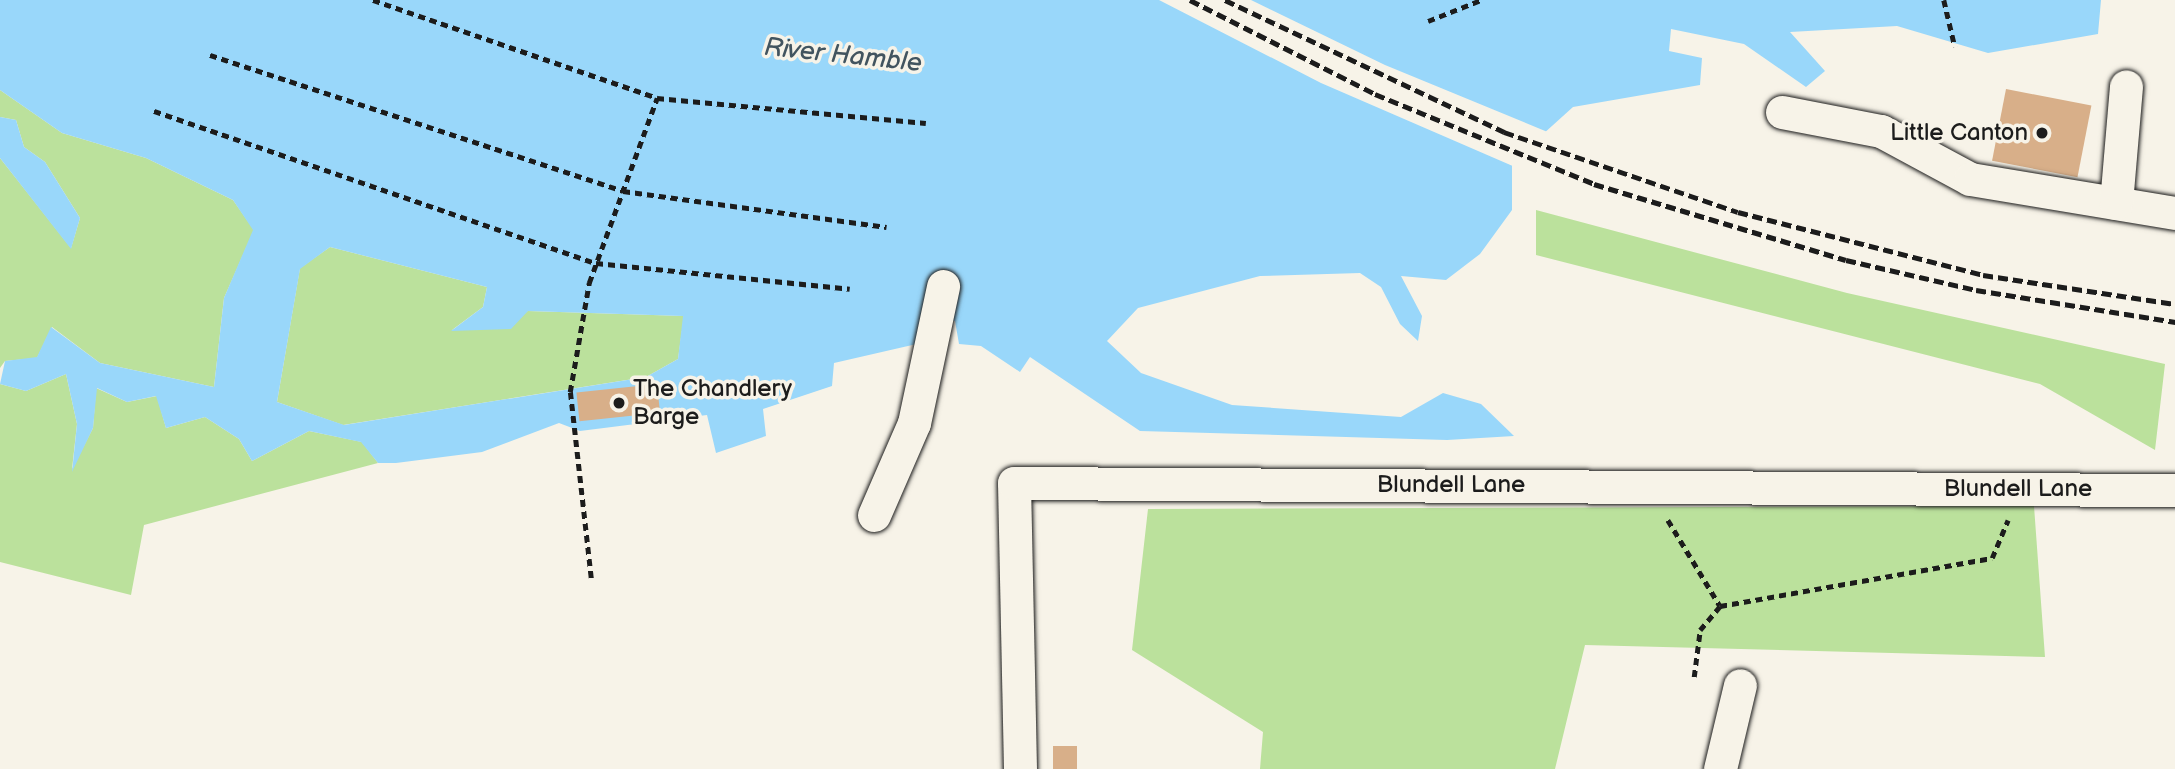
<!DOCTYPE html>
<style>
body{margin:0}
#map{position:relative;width:2175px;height:769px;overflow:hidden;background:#f7f3e8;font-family:"Balsamiq Sans",sans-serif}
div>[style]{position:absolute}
.green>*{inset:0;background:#bbe19c}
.water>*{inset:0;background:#99d7fa}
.pier>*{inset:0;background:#f7f3e8}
.building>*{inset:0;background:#d8af89;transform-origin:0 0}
.path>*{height:4.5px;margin-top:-2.25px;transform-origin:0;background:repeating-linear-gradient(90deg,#1c1c1c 0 7px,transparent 0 12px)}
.roads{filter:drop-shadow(0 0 2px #1c1c1c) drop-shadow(0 0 2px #1c1c1c)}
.minor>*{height:33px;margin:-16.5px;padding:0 16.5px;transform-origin:16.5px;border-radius:16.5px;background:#f7f3e8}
.rail>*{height:5px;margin-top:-2.5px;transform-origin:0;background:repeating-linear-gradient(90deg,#1c1c1c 0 10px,transparent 0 15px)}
.dots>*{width:19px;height:19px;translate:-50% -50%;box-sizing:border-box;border:4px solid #f7f3e8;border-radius:50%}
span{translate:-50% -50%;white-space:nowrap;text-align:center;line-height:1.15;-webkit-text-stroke:7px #f7f3e8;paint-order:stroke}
.poi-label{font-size:24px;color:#1c1c1c}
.right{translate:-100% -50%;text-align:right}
.left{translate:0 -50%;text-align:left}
.street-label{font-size:24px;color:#1c1c1c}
.water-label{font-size:26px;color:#42545f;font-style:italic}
</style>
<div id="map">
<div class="green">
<div style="clip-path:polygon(0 90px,62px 133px,146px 158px,233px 200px,254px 230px,224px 298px,214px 387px,100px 363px,52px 327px,37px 358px,5px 361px,0 368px,0 158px,71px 248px,80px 218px,45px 162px,24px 147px,16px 120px,0 117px)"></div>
<div style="clip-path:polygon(1536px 210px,1847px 293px,2165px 364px,2155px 450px,2040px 384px,1536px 255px)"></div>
<div style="clip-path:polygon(330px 247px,487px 287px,483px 307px,452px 330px,528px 311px,684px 316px,678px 359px,646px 377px,343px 425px,277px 402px,300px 268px)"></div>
<div style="clip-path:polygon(66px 374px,77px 424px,72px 469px,93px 428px,96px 388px,127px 402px,157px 396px,166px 428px,205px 417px,239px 439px,252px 461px,309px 431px,362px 442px,378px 463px,144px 525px,131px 595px,0 562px,0 384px,26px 391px)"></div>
<div style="clip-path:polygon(2034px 506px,2045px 657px,1585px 645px,1555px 769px,1260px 769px,1263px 732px,1132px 650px,1148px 509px)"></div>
</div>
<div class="water">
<div style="clip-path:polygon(evenodd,0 0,2101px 0,2098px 34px,1988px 53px,1897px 26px,1790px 32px,1825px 71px,1806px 87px,1744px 44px,1671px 29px,1669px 51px,1702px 58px,1700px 85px,1573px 107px,1512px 162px,1512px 210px,1480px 254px,1446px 280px,1401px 276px,1422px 316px,1418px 341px,1400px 324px,1381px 287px,1360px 273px,1260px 276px,1138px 308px,1107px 341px,1141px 373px,1232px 405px,1401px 417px,1443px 393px,1481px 404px,1514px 436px,1447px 440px,1140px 431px,1030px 357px,1020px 372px,981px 346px,959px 344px,955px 321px,921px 318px,921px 343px,834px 363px,832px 386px,763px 409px,766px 436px,716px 453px,707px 415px,580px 431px,559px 423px,482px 452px,396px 463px,378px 463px,361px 442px,309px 431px,252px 461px,239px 439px,205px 417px,166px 428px,156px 396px,127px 402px,97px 388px,93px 428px,72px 472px,77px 424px,66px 374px,26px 391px,0 384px,5px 361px,37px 357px,51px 327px,100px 363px,214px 387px,224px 298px,253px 230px,233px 200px,146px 158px,62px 133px,0 90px,0 0,330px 247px,487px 287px,483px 307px,451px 331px,511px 329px,528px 311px,683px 316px,678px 359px,646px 377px,344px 425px,277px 402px,300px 269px,330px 247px)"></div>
<div style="clip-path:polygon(0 117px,16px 120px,24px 147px,45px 162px,80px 218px,71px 249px,0 158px)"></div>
</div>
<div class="pier">
<div style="clip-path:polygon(1159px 0,1251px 0,1385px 65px,1550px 133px,1515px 167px,1321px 83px)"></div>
</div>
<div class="building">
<div style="left:2006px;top:89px;width:87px;height:73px;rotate:11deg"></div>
<div style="left:657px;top:384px;width:29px;height:81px;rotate:84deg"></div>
<div style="left:1053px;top:746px;width:24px;height:23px"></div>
</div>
<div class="path">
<div style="left:373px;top:0;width:300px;rotate:19deg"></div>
<div style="left:657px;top:98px;width:270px;rotate:5.3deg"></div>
<div style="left:1944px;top:0;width:48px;rotate:76.8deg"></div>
<div style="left:1428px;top:21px;width:57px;rotate:-21.6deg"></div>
<div style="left:210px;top:55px;width:435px;rotate:18.2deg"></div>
<div style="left:623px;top:191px;width:266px;rotate:7.8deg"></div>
<div style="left:154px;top:111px;width:467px;rotate:19deg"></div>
<div style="left:596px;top:263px;width:255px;rotate:5.8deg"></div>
<div style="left:1668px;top:520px;width:100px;rotate:58.8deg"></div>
<div style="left:1720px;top:606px;width:276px;rotate:-10deg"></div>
<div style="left:1992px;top:558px;width:41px;rotate:-67.2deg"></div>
<div style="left:591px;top:578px;width:187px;rotate:-96.4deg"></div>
<div style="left:570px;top:392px;width:111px;rotate:-80.1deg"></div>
<div style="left:589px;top:283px;width:197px;rotate:-69.8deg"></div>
<div style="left:1694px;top:677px;width:47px;rotate:-82.7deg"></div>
<div style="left:1700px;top:630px;width:31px;rotate:-50deg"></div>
</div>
<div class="roads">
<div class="minor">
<div style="left:1782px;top:112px;width:101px;rotate:10.9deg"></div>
<div style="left:1881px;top:131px;width:101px;rotate:28.3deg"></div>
<div style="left:1970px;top:179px;width:208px;rotate:9.4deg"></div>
<div style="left:2116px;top:203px;width:117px;rotate:-85.1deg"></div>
<div style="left:874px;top:515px;width:100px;rotate:-66.5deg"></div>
<div style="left:914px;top:423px;width:140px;rotate:-78deg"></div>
<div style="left:1020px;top:769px;width:286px;rotate:-91.2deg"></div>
<div style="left:1014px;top:483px;width:1161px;rotate:0.35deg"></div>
<div style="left:1720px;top:769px;width:86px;rotate:-76.6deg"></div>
</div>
</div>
<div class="rail">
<div style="left:1190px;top:0;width:208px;rotate:26.9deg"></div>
<div style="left:1375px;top:94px;width:237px;rotate:22.3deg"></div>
<div style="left:1594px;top:184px;width:263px;rotate:16.8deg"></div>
<div style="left:1846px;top:260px;width:133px;rotate:13deg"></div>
<div style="left:1976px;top:290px;width:202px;rotate:9.1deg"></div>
<div style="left:1225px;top:0;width:309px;rotate:25.3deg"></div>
<div style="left:1504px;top:132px;width:247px;rotate:18.9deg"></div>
<div style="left:1738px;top:212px;width:253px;rotate:14.4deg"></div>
<div style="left:1983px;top:275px;width:194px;rotate:8.6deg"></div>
</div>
<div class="dots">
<div style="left:2042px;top:133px;background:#1c1c1c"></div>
<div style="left:619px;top:403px;background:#1c1c1c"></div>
</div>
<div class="poi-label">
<span class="right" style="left:2028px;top:133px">Little Canton</span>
<span class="left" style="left:633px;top:403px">The Chandlery<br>Barge</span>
</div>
<div class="street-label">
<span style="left:1451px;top:485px">Blundell Lane</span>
<span style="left:2018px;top:489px">Blundell Lane</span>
</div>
<div class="water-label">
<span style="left:843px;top:56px;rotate:6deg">River Hamble</span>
</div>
</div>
